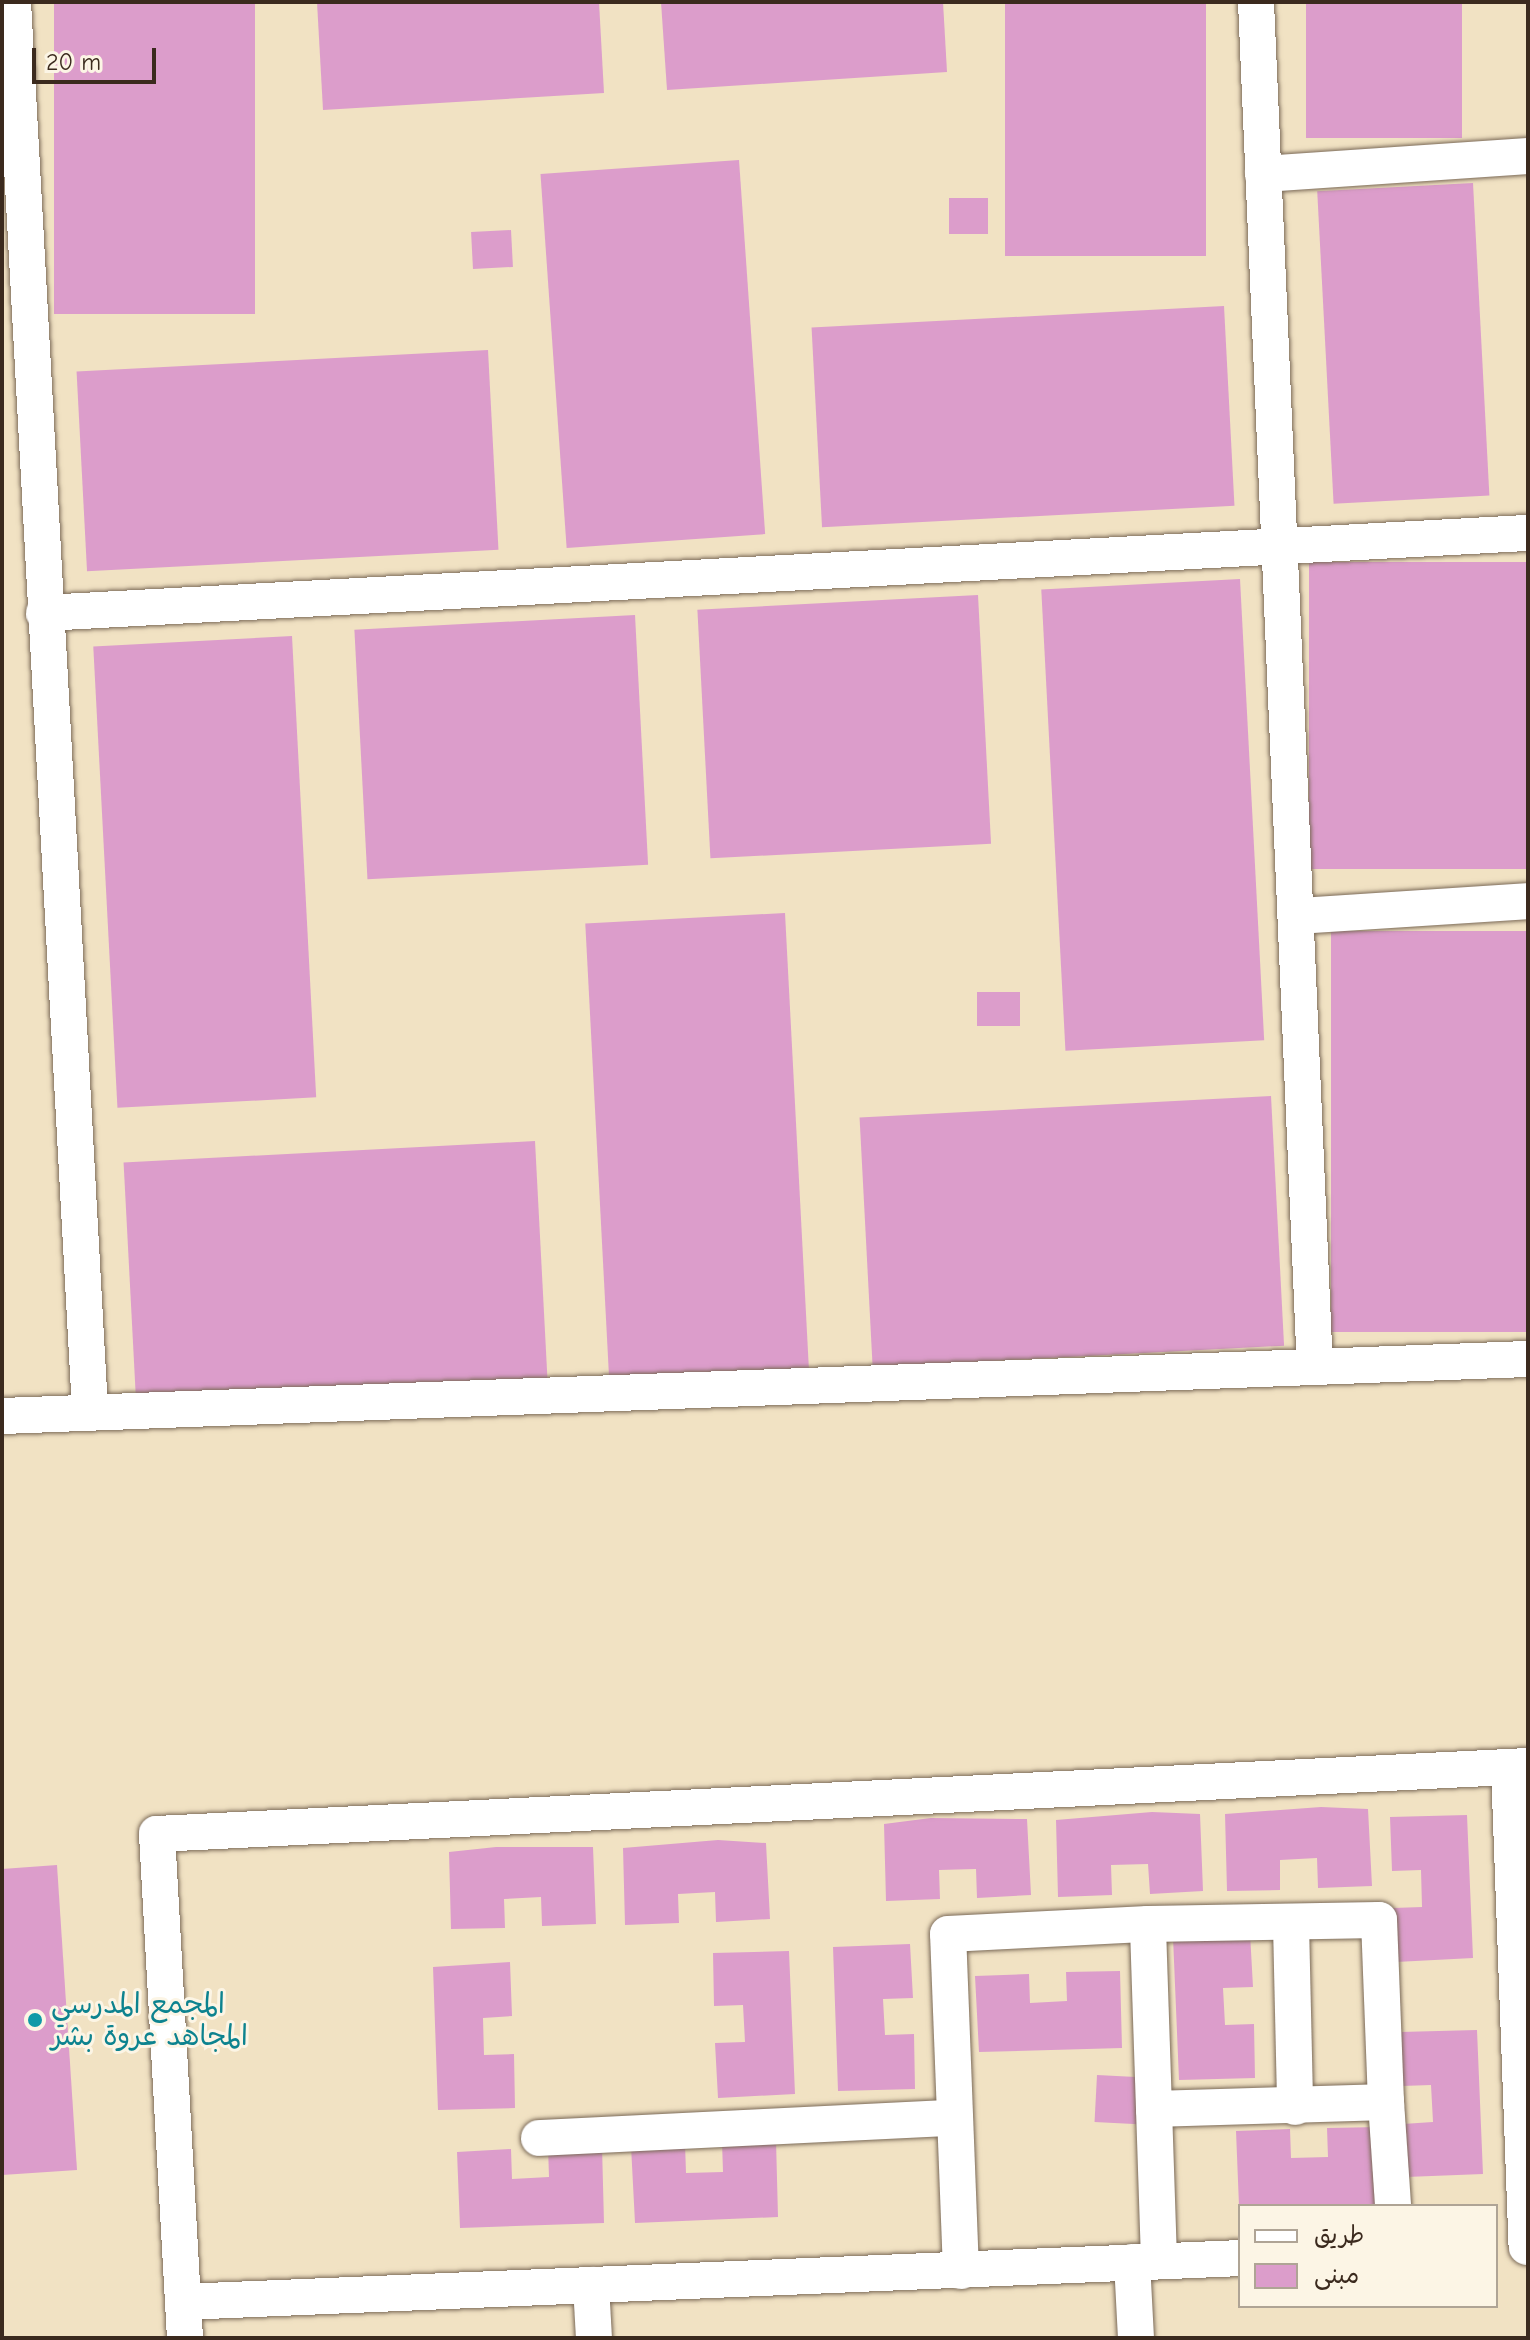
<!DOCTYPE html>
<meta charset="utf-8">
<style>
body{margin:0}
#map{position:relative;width:1530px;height:2340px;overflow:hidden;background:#f1e2c3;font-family:"Comic Neue","Playpen Sans Arabic",sans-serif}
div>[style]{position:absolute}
.building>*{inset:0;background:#dc9dcb;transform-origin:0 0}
.roads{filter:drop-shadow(0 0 2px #7b6a58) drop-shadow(0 0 2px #7b6a58)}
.street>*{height:36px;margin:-18px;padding:0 18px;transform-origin:18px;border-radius:18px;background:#fff}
.dots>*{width:22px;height:22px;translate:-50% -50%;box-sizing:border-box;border:4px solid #fcf5e5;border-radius:50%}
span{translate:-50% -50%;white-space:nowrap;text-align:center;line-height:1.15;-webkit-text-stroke:6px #fcf5e5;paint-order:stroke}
.culture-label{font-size:28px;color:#0d838f}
.left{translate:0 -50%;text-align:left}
.frame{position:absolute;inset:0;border:4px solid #3b2a1e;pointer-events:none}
.legend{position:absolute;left:1238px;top:2204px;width:260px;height:104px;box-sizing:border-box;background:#fcf5e5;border:2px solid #afa495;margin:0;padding:10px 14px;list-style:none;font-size:24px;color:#3b2a1e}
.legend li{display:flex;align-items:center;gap:16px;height:40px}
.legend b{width:40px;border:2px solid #afa495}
.scale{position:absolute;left:32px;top:48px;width:124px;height:36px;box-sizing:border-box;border:4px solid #3b2a1e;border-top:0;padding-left:10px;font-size:24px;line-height:28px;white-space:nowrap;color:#3b2a1e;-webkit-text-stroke:6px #fcf5e5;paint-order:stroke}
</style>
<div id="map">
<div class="building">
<div style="left:54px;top:2px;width:201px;height:312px"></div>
<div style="clip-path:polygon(317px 2px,599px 2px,604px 93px,323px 110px)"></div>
<div style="clip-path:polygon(661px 2px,943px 2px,947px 72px,667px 90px)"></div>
<div style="left:1005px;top:2px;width:201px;height:254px"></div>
<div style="left:1306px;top:2px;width:156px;height:136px"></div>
<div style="left:739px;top:160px;width:375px;height:199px;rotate:86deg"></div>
<div style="left:1473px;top:183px;width:313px;height:156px;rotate:87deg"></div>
<div style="left:949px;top:198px;width:39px;height:36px"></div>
<div style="left:511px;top:230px;width:37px;height:40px;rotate:87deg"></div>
<div style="left:1224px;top:306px;width:200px;height:413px;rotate:87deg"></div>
<div style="left:488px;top:350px;width:200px;height:412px;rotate:87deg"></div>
<div style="left:1528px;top:562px;width:307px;height:219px;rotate:90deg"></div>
<div style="left:1240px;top:579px;width:462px;height:199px;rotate:87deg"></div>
<div style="left:978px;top:595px;width:249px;height:281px;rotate:87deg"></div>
<div style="left:635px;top:615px;width:250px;height:281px;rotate:87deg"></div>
<div style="left:292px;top:636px;width:462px;height:199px;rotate:87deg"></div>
<div style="left:785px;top:913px;width:462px;height:200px;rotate:87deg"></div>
<div style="left:1528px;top:931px;width:401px;height:197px;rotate:90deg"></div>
<div style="left:977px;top:992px;width:43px;height:34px"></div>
<div style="left:1271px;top:1096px;width:250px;height:412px;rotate:87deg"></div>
<div style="left:535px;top:1141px;width:249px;height:412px;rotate:87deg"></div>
<div style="clip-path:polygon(1321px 1807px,1368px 1809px,1372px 1886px,1318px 1888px,1317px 1858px,1280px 1860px,1280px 1890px,1227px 1891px,1225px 1814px)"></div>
<div style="clip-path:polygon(1152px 1812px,1200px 1814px,1203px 1891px,1150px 1894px,1148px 1864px,1111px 1865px,1112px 1895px,1058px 1897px,1056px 1820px)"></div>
<div style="clip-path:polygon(1467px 1815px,1473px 1958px,1396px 1962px,1393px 1908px,1422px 1907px,1421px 1870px,1392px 1871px,1390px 1817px)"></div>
<div style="clip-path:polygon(931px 1818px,1027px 1819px,1031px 1895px,977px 1898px,976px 1869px,939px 1870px,940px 1899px,886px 1901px,884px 1824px)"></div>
<div style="clip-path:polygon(718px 1840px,766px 1843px,770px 1919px,716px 1922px,715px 1892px,678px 1894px,679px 1923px,625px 1925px,623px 1848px)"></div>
<div style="clip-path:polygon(496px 1847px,593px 1847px,596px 1924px,542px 1926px,541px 1897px,504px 1899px,505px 1928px,451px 1929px,449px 1852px)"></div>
<div style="clip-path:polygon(57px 1865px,77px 2170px,2px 2175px,2px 1869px)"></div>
<div style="clip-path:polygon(1250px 1933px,1253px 1987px,1223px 1988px,1225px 2025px,1254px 2024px,1255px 2078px,1179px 2080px,1173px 1937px)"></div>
<div style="clip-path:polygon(910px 1944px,913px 1998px,883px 1999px,885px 2035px,914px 2034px,915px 2089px,838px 2091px,833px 1947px)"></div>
<div style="clip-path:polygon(789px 1951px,795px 2094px,718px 2098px,715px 2043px,745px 2042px,743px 2005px,714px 2006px,713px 1953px)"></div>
<div style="clip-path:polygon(510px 1962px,512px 2016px,483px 2018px,484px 2055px,514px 2054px,515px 2108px,438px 2110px,433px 1967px)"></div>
<div style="clip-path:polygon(1120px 1971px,1122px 2048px,979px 2052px,975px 1976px,1029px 1974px,1030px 2003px,1067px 2001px,1066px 1972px)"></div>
<div style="clip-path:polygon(1477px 2030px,1483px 2174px,1406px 2177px,1403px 2124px,1433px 2122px,1431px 2085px,1402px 2086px,1400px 2032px)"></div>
<div style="left:1097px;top:2075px;width:44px;height:47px;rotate:3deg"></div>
<div style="clip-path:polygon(1381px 2127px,1383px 2204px,1239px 2206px,1236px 2131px,1290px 2129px,1291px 2158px,1328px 2157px,1327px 2128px)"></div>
<div style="clip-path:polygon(776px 2140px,778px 2217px,635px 2223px,631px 2146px,685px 2143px,686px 2173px,723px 2172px,722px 2142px)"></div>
<div style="clip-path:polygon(602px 2146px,604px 2223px,460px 2228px,457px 2152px,511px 2149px,512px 2179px,549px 2177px,548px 2147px)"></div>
</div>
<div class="roads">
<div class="street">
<div style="left:13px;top:2px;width:1412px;rotate:86.87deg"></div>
<div style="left:1256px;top:2px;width:1366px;rotate:87.53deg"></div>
<div style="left:1263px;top:174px;width:266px;rotate:-3.9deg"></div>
<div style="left:44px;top:613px;width:1486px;rotate:-3.09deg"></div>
<div style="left:1299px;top:916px;width:229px;rotate:-3.7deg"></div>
<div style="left:2px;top:1416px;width:1527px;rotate:-2.14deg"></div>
<div style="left:1509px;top:1767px;width:480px;rotate:87.9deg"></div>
<div style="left:1291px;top:1924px;width:183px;rotate:88.7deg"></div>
<div style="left:1386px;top:2102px;width:104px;rotate:86.1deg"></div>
<div style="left:1154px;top:2109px;width:151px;rotate:88.1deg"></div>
<div style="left:539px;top:2138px;width:416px;rotate:-2.8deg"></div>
<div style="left:1132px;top:2262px;width:76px;rotate:87deg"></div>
<div style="left:961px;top:2271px;width:337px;rotate:-92.2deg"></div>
<div style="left:948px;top:1934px;width:200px;rotate:-2.9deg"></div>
<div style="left:1148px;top:1924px;width:231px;rotate:-1deg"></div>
<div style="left:1379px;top:1920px;width:182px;rotate:87.8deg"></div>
<div style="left:1386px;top:2102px;width:232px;rotate:178.3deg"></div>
<div style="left:1154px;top:2109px;width:185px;rotate:-91.9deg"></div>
<div style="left:591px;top:2285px;width:53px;rotate:86.8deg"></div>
<div style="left:183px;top:2302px;width:1058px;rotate:-2.38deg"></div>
<div style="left:185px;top:2338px;width:505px;rotate:-93.18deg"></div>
<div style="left:157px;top:1834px;width:1373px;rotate:-2.84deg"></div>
</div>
</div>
<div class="dots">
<div style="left:35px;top:2020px;background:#0f9aa8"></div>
</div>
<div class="culture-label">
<span class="left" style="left:51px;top:2020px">المجمع المدرسي<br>المجاهد عروة بشر</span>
</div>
<div class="frame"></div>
<ul class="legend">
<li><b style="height:10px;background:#fff"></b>طريق</li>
<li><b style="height:22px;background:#dc9dcb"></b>مبنى</li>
</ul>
<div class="scale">20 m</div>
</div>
